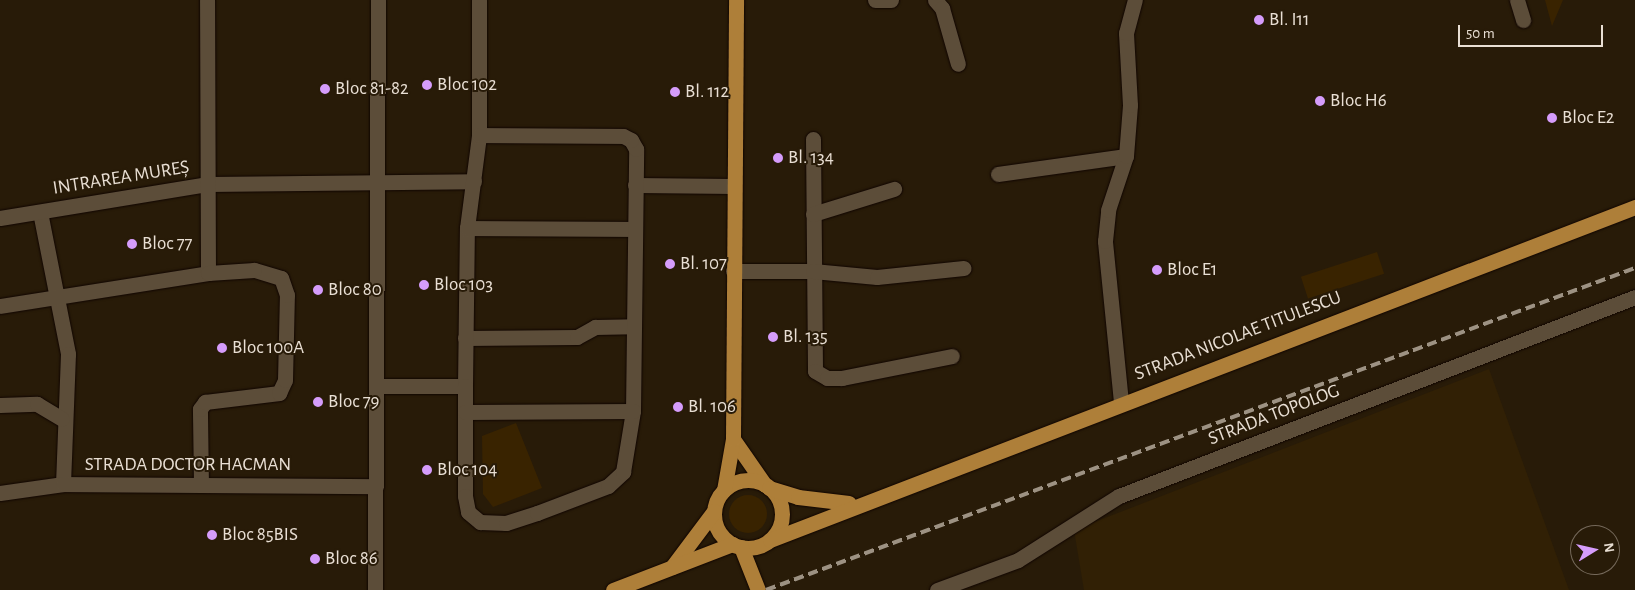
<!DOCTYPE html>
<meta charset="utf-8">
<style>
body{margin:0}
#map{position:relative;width:1635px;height:590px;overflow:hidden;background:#281b08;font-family:"Alegreya Sans",sans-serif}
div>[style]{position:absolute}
.built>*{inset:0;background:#312005}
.green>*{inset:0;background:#392300;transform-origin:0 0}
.round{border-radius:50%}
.roads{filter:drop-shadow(0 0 1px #100500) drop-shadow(0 0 1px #100500)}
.minor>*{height:15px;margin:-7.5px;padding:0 7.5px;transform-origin:7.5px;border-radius:7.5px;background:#5c4d39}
.major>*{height:15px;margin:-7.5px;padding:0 7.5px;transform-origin:7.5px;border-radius:7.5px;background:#ae7f39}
.major>.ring{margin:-7.5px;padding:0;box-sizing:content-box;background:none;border:15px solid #ae7f39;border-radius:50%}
.rail>*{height:4px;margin-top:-2px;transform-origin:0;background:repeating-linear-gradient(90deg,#9d9283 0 10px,transparent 0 15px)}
.dots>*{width:14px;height:14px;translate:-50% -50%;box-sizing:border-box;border:2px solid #281b08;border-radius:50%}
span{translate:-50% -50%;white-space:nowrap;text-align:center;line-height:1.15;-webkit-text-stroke:4px #281b08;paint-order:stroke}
.poi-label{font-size:19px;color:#e9dfd4}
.left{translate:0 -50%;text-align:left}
.street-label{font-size:19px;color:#e9dfd4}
.north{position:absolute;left:1570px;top:525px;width:50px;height:50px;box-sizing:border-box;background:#281b08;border:1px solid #75695a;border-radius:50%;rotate:81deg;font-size:14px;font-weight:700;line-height:20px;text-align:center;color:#e9dfd4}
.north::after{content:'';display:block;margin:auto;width:18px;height:22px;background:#d59cfb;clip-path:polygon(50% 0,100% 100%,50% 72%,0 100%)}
.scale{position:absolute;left:1458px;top:25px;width:145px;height:22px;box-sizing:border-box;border:2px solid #e9dfd4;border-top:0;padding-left:6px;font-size:15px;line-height:18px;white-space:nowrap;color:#e9dfd4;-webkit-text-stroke:4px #281b08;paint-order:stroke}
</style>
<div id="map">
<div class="built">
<div style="clip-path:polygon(1489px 369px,1569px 590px,1084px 590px,1074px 530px)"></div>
</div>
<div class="green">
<div style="clip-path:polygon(1545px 0,1563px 0,1552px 26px)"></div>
<div style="left:1377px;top:252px;width:23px;height:80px;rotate:72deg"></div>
<div style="clip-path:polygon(516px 423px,542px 488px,493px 507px,483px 494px,482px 436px)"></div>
<div class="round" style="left:729px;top:495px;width:38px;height:38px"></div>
</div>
<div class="roads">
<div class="minor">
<div style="left:875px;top:0;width:16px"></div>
<div style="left:935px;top:0;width:11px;rotate:49deg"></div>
<div style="left:942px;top:8px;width:58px;rotate:74.1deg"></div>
<div style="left:1517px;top:0;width:21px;rotate:73deg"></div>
<div style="left:813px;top:139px;width:232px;rotate:89.5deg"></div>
<div style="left:815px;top:371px;width:14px;rotate:30deg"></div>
<div style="left:827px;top:378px;width:15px"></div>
<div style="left:842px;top:378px;width:112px;rotate:-11.3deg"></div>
<div style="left:998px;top:174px;width:129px;rotate:-8deg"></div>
<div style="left:635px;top:185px;width:99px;rotate:0.6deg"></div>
<div style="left:40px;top:212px;width:145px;rotate:78.8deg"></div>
<div style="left:68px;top:354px;width:130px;rotate:92.2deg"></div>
<div style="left:813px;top:214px;width:85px;rotate:-17.2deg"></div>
<div style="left:0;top:218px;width:211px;rotate:-9.3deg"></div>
<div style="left:208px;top:184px;width:266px;rotate:-0.6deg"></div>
<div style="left:467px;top:228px;width:94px;rotate:-82.6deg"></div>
<div style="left:479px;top:135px;width:135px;rotate:-90deg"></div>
<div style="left:733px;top:271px;width:80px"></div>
<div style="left:813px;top:271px;width:64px;rotate:5.4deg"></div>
<div style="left:877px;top:277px;width:87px;rotate:-5.9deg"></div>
<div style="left:0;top:306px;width:211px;rotate:-9deg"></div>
<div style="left:208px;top:273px;width:273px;rotate:-90.2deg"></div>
<div style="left:465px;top:338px;width:112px;rotate:-0.5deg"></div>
<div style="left:577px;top:337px;width:21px;rotate:-29deg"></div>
<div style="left:595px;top:327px;width:39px;rotate:-1deg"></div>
<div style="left:377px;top:386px;width:88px"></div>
<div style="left:465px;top:386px;width:158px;rotate:-89.3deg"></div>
<div style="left:467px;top:228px;width:167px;rotate:0.3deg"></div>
<div style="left:465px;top:386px;width:110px;rotate:90deg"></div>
<div style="left:465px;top:496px;width:16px;rotate:79deg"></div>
<div style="left:468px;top:512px;width:16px;rotate:40deg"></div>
<div style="left:480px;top:522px;width:26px;rotate:2deg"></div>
<div style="left:506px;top:523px;width:33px;rotate:-18deg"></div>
<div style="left:537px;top:513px;width:76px;rotate:-20.8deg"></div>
<div style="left:608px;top:486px;width:21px;rotate:-43deg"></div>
<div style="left:623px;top:472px;width:62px;rotate:-80.7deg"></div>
<div style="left:633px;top:411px;width:262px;rotate:-89.3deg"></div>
<div style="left:636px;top:149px;width:10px;rotate:-119deg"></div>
<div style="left:631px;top:140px;width:9px;rotate:-153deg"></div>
<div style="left:623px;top:136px;width:144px;rotate:-179.6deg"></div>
<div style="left:1121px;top:402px;width:162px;rotate:-95.7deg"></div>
<div style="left:1105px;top:241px;width:31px;rotate:-84deg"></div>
<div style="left:1108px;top:210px;width:57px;rotate:-71.6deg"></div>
<div style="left:1126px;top:156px;width:51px;rotate:-85.5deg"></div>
<div style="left:1130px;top:105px;width:72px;rotate:-93.2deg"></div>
<div style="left:1126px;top:33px;width:34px;rotate:-75deg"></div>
<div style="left:0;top:405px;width:37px;rotate:-2deg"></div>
<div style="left:37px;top:404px;width:29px;rotate:31deg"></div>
<div style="left:465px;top:412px;width:168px;rotate:-0.3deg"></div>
<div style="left:201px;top:485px;width:76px;rotate:-90.8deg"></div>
<div style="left:200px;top:409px;width:9px;rotate:-54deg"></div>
<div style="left:205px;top:402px;width:75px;rotate:-6.9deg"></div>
<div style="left:279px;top:393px;width:14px;rotate:-65deg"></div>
<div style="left:285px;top:380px;width:85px;rotate:-88.7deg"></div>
<div style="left:287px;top:295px;width:18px;rotate:-109deg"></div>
<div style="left:281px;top:278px;width:28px;rotate:-163deg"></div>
<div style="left:254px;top:270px;width:46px;rotate:176.3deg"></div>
<div style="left:0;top:493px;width:64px;rotate:-8.1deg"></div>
<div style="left:63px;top:484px;width:313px;rotate:0.4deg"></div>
<div style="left:375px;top:590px;width:590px;rotate:-89.71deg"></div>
<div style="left:937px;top:590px;width:86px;rotate:-20.3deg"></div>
<div style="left:1018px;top:560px;width:120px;rotate:-32.4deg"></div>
<div style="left:1119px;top:496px;width:553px;rotate:-21.09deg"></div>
</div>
<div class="major">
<div style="left:733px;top:439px;width:56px;rotate:55.2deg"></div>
<div class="ring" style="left:714px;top:480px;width:53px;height:53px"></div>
<div style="left:769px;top:488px;width:30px;rotate:17deg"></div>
<div style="left:798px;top:497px;width:51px;rotate:6.7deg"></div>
<div style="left:724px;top:490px;width:52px;rotate:-80deg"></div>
<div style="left:733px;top:439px;width:439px;rotate:-89.6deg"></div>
<div style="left:770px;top:540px;width:927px;rotate:-21.06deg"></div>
<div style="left:741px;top:547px;width:46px;rotate:68.4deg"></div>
<div style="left:672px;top:567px;width:70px;rotate:-53.1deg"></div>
<div style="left:613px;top:590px;width:128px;rotate:-21.1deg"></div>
</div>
</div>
<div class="rail">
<div style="left:766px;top:590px;width:927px;rotate:-20.33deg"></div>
</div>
<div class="dots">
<div style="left:1259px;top:20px;background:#d59cfb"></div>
<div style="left:427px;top:85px;background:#d59cfb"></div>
<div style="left:325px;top:89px;background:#d59cfb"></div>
<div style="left:675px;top:92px;background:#d59cfb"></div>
<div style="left:1320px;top:101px;background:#d59cfb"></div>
<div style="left:1552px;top:118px;background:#d59cfb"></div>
<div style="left:778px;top:158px;background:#d59cfb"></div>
<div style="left:132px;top:244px;background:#d59cfb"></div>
<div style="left:670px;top:264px;background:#d59cfb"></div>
<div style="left:1157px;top:270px;background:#d59cfb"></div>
<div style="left:424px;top:285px;background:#d59cfb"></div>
<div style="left:318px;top:290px;background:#d59cfb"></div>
<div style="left:773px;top:337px;background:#d59cfb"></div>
<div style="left:222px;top:348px;background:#d59cfb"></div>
<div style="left:318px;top:402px;background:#d59cfb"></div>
<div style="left:678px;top:407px;background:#d59cfb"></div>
<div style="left:427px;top:470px;background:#d59cfb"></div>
<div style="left:212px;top:535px;background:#d59cfb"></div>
<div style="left:315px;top:559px;background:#d59cfb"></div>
</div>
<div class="poi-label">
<span class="left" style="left:1269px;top:20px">Bl. I11</span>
<span class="left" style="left:437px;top:85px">Bloc 102</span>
<span class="left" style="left:335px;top:89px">Bloc 81-82</span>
<span class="left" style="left:685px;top:92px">Bl. 112</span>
<span class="left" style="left:1330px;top:101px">Bloc H6</span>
<span class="left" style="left:1562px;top:118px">Bloc E2</span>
<span class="left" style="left:788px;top:158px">Bl. 134</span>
<span class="left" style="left:142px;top:244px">Bloc 77</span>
<span class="left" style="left:680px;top:264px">Bl. 107</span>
<span class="left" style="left:1167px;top:270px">Bloc E1</span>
<span class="left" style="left:434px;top:285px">Bloc 103</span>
<span class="left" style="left:328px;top:290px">Bloc 80</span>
<span class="left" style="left:783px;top:337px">Bl. 135</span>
<span class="left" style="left:232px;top:348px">Bloc 100A</span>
<span class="left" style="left:328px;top:402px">Bloc 79</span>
<span class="left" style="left:688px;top:407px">Bl. 106</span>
<span class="left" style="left:437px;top:470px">Bloc 104</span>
<span class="left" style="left:222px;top:535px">Bloc 85BIS</span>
<span class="left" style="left:325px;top:559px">Bloc 86</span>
</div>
<div class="street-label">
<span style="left:121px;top:178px;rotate:-9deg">INTRAREA MUREȘ</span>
<span style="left:1238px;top:336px;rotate:-21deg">STRADA NICOLAE TITULESCU</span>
<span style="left:1274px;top:415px;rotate:-21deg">STRADA TOPOLOG</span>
<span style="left:188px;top:465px">STRADA DOCTOR HACMAN</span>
</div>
<div class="north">N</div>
<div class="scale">50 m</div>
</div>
